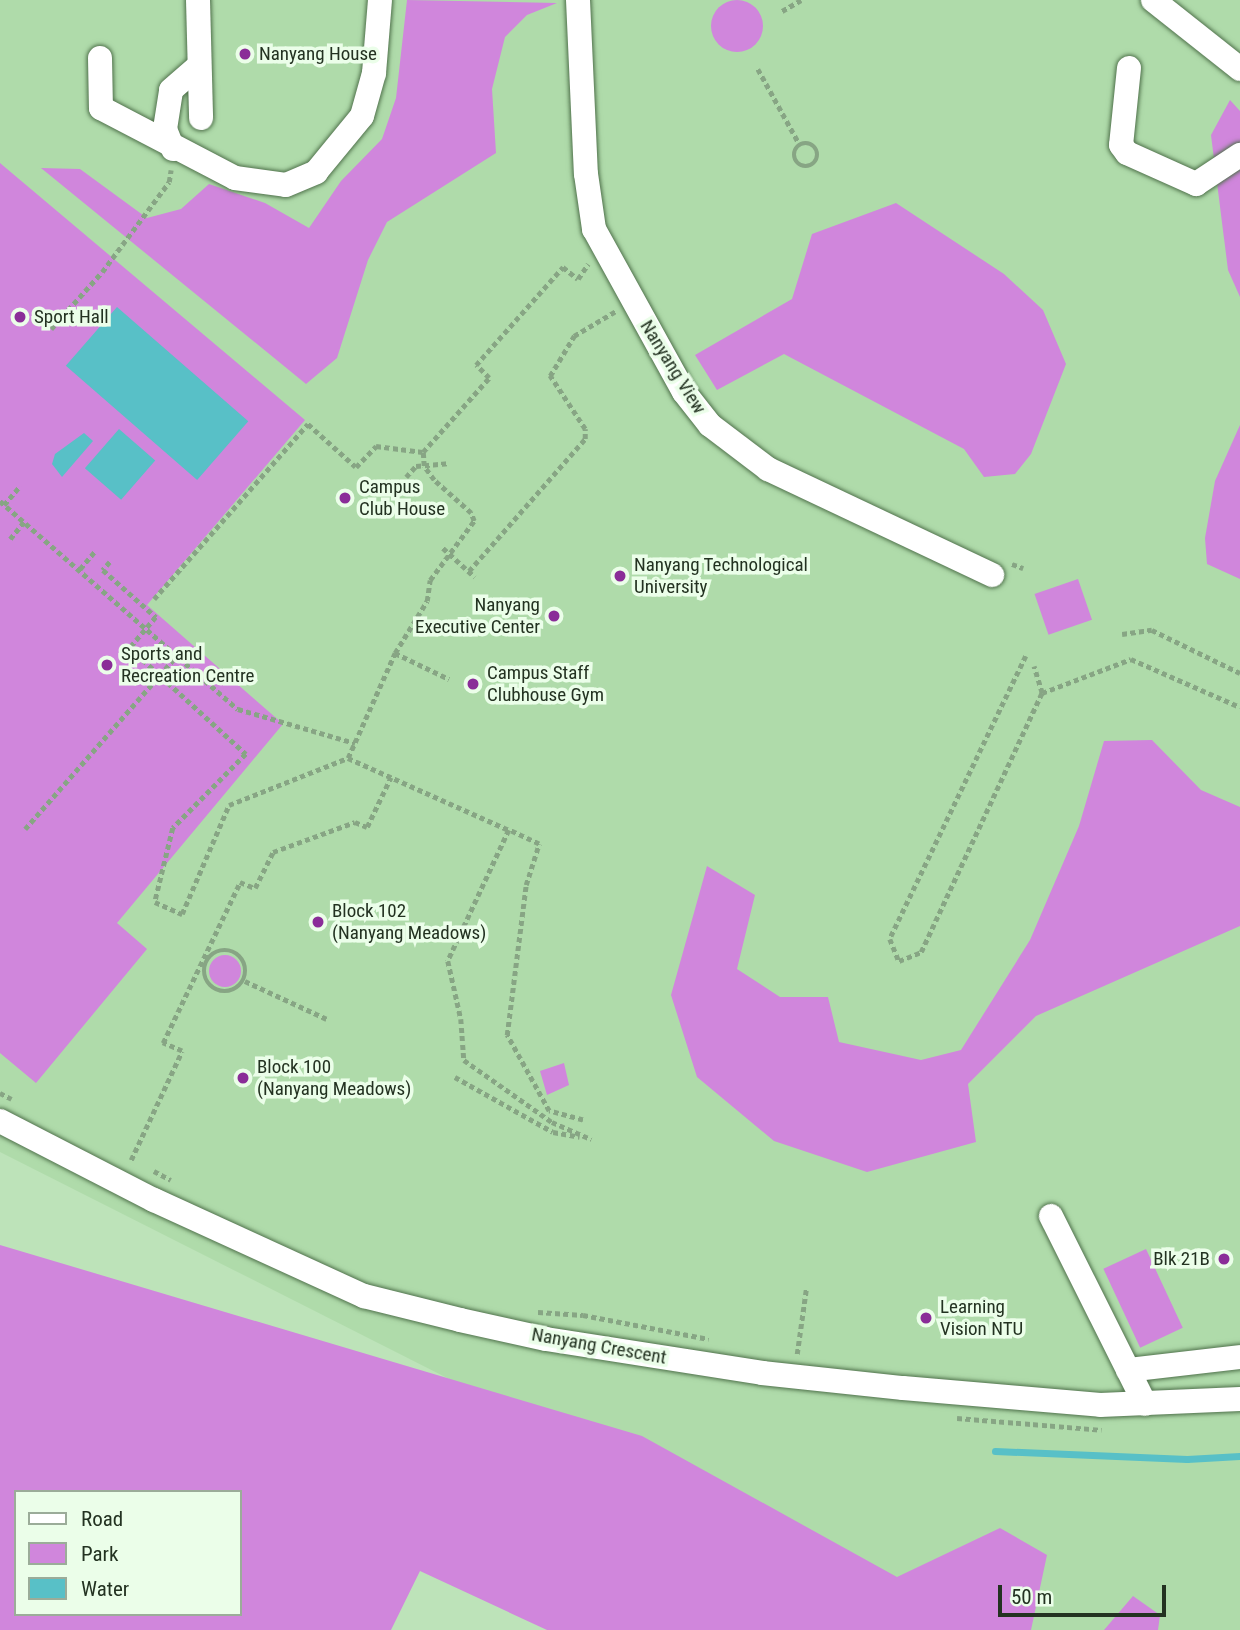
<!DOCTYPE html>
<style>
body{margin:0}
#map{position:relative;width:1240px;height:1630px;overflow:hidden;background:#bde3b9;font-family:"Roboto Condensed",sans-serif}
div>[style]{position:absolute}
.built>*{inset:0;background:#afdbaa}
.green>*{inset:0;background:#d086dc;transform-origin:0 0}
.round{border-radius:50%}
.water>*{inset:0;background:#58c0c7;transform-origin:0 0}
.stream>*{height:7px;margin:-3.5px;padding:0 3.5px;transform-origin:3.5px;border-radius:3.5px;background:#58c0c7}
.path>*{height:4.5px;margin-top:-2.25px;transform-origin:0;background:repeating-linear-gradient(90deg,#87a584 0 5px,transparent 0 8.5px)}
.path>.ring{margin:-2.25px;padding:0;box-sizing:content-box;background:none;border:4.5px solid #87a584;border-radius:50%}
.roads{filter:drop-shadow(0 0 2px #50724c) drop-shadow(0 0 2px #50724c)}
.minor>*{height:24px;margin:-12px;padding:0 12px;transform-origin:12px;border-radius:12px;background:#fff}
.dots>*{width:19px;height:19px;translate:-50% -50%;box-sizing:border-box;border:4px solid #ebfee9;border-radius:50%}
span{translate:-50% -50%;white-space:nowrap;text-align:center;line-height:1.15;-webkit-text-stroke:7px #ebfee9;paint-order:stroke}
.poi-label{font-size:19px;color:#233221}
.left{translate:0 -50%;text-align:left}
.right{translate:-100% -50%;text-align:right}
.street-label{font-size:19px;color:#233221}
.legend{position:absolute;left:14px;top:1490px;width:228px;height:126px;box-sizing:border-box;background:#ebfee9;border:2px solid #9bac99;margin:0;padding:9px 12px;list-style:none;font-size:21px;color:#233221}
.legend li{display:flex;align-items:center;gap:14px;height:35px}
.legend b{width:35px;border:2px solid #9bac99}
.scale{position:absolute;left:998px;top:1585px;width:168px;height:32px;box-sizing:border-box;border:4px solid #233221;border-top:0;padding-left:9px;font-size:21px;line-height:24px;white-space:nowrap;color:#233221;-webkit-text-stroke:5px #ebfee9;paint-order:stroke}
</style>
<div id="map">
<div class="built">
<div style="clip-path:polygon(0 0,1240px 0,1240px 1630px,946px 1630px,0 1152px)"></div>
</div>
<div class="green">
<div class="round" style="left:711px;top:0;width:52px;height:52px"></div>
<div style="clip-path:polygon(407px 0,557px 3px,527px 15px,505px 37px,492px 89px,496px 153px,387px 222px,368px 260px,337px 358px,306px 384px,41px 168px,80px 169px,147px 218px,181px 209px,209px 184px,265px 203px,309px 228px,341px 181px,382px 139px,396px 98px)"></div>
<div style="clip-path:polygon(1230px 100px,1240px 111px,1240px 297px,1228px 270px,1211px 135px)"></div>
<div style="clip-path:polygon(0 163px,305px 420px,147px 605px,283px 724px,117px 923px,147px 949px,36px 1083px,0 1053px)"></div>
<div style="clip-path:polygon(896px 203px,1004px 274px,1043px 310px,1066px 364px,1031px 454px,1015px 474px,984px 477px,964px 449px,784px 354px,717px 390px,695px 355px,792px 299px,812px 234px)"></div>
<div style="clip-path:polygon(1240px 425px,1240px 579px,1207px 564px,1205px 538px,1215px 481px)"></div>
<div style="left:1078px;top:579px;width:43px;height:46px;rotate:71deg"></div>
<div style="clip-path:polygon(1152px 740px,1201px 790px,1240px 807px,1240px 926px,1036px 1016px,968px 1084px,976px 1142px,867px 1172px,774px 1141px,697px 1077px,671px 995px,707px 866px,755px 895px,737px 969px,780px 997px,828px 997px,839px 1042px,921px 1060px,961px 1050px,1030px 940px,1079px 826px,1104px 741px)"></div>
<div class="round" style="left:209px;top:955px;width:32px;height:32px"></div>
<div style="clip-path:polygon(564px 1063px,569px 1085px,547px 1095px,540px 1071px)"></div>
<div style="clip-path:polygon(evenodd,0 1245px,642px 1436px,897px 1577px,1000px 1528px,1047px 1555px,1031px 1630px,547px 1630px,420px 1571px,391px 1630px,0 1630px,0 1245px,16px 1492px,240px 1492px,240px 1614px,16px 1614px,16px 1492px)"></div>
<div style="left:1146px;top:1249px;width:87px;height:47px;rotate:65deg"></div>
<div style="clip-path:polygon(1133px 1596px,1160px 1615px,1158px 1630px,1104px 1630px)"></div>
</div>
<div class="water">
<div style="left:117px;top:307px;width:174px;height:78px;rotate:41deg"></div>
<div style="left:119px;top:429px;width:48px;height:52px;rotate:41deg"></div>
<div style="clip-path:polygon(84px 433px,93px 441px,62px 477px,52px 464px,55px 454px)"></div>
</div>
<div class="stream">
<div style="left:995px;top:1451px;width:192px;rotate:2.4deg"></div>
<div style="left:1187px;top:1459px;width:53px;rotate:-3.2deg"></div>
</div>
<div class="path">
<div style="left:782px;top:11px;width:22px;rotate:-30deg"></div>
<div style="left:758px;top:69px;width:87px;rotate:61.1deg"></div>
<div class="ring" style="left:794px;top:143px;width:19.5px;height:19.5px"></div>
<div style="left:51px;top:329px;width:76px;rotate:-48.2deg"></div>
<div style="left:102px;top:272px;width:112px;rotate:-53.3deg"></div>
<div style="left:169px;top:182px;width:12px;rotate:-81deg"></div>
<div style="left:406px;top:477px;width:15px;rotate:-48deg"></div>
<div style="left:416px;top:466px;width:32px;rotate:-5deg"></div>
<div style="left:0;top:501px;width:316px;rotate:41.2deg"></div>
<div style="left:238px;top:709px;width:122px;rotate:16.2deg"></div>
<div style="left:4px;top:505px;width:25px;rotate:-50deg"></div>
<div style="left:10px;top:539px;width:22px;rotate:-51deg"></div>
<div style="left:443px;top:548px;width:43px;rotate:42.2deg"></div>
<div style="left:110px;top:562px;width:11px;rotate:131deg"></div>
<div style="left:103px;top:570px;width:71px;rotate:41.6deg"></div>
<div style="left:156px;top:617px;width:40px;rotate:130deg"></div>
<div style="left:130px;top:648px;width:157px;rotate:42.4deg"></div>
<div style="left:246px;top:754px;width:104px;rotate:134.6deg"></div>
<div style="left:173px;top:828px;width:76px;rotate:103.7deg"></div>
<div style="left:155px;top:902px;width:30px;rotate:24deg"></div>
<div style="left:182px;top:914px;width:119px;rotate:-66.7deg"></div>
<div style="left:229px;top:805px;width:128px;rotate:-21.6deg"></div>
<div style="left:348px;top:758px;width:115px;rotate:-65.9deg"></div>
<div style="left:395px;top:653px;width:61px;rotate:-58.4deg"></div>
<div style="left:427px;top:601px;width:21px;rotate:-82deg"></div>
<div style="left:430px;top:580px;width:74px;rotate:-53.3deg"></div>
<div style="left:474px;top:521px;width:9px;rotate:-111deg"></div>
<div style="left:471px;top:513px;width:50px;rotate:-138.3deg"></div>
<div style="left:434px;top:480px;width:17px;rotate:-126deg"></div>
<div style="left:424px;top:466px;width:14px;rotate:-94deg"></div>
<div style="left:423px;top:452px;width:99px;rotate:-48.3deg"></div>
<div style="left:489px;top:378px;width:18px;rotate:-135deg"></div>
<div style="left:476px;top:365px;width:131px;rotate:-48.4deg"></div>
<div style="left:563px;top:267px;width:19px;rotate:39deg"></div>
<div style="left:578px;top:279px;width:18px;rotate:-56deg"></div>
<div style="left:1012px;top:564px;width:12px;rotate:20deg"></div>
<div style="left:80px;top:569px;width:25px;rotate:-50deg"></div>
<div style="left:469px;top:571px;width:176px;rotate:-48.7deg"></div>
<div style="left:585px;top:439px;width:10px;rotate:-90deg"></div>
<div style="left:585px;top:429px;width:64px;rotate:-123.4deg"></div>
<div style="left:550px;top:376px;width:47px;rotate:-59deg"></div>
<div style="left:574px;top:336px;width:49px;rotate:-30.8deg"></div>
<div style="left:154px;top:599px;width:233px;rotate:-48.7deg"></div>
<div style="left:308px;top:424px;width:64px;rotate:41.9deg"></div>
<div style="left:356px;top:467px;width:29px;rotate:-46deg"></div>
<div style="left:376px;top:446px;width:47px;rotate:7.3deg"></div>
<div style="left:1122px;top:634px;width:30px;rotate:-8deg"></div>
<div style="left:1152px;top:630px;width:98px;rotate:26deg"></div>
<div style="left:395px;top:653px;width:60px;rotate:25.7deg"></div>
<div style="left:1026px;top:656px;width:314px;rotate:115.7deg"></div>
<div style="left:890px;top:939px;width:24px;rotate:68deg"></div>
<div style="left:899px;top:961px;width:24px;rotate:-22deg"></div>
<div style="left:921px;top:952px;width:286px;rotate:-65deg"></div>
<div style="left:1042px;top:693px;width:28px;rotate:-107deg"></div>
<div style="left:1042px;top:693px;width:95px;rotate:-20.9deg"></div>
<div style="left:1131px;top:659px;width:119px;rotate:23.8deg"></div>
<div style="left:348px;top:758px;width:176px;rotate:24.1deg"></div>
<div style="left:25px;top:829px;width:232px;rotate:-48.8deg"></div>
<div class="ring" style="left:204px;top:950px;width:37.5px;height:37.5px"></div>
<div style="left:245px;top:981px;width:90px;rotate:24.9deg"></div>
<div style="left:455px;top:1077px;width:112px;rotate:29.3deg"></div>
<div style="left:553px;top:1132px;width:27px;rotate:10deg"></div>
<div style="left:0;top:1093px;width:13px;rotate:27deg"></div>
<div style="left:583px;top:1120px;width:35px;rotate:-165deg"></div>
<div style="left:549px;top:1111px;width:87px;rotate:-118.9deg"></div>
<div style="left:507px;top:1035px;width:151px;rotate:-82.8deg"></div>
<div style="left:526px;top:885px;width:43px;rotate:-72.4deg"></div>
<div style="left:539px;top:844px;width:33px;rotate:-155deg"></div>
<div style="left:509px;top:830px;width:145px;rotate:115deg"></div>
<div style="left:448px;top:961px;width:59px;rotate:77.4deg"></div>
<div style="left:461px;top:1019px;width:41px;rotate:85.8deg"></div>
<div style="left:464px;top:1060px;width:108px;rotate:35.2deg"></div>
<div style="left:552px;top:1122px;width:43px;rotate:23.6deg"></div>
<div style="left:131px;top:1160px;width:120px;rotate:-64.9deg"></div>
<div style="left:182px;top:1051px;width:21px;rotate:-157deg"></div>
<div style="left:163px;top:1043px;width:178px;rotate:-64.4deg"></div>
<div style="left:240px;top:882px;width:16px;rotate:22deg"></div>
<div style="left:255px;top:888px;width:40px;rotate:-63.4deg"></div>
<div style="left:273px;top:852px;width:87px;rotate:-20.1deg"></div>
<div style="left:355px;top:822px;width:13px;rotate:23deg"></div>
<div style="left:367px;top:827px;width:55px;rotate:-64.4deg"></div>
<div style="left:154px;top:1171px;width:19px;rotate:28deg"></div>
<div style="left:538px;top:1312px;width:45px;rotate:3.8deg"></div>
<div style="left:583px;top:1315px;width:128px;rotate:10.8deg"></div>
<div style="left:797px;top:1354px;width:65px;rotate:-82deg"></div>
<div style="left:957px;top:1418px;width:145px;rotate:4.7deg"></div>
</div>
<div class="roads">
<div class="minor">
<div style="left:198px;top:0;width:118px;rotate:88.5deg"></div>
<div style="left:578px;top:0;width:174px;rotate:87.4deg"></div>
<div style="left:586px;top:174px;width:56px;rotate:81.7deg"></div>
<div style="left:594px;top:229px;width:186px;rotate:61.1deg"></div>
<div style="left:684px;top:392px;width:42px;rotate:51.8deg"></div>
<div style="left:710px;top:425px;width:73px;rotate:37.2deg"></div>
<div style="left:768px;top:469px;width:248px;rotate:25.3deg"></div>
<div style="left:1153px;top:0;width:111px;rotate:38.4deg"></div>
<div style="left:100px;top:58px;width:50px;rotate:88.9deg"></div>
<div style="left:101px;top:108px;width:151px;rotate:27.6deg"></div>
<div style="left:235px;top:178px;width:51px;rotate:7.8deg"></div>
<div style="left:286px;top:185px;width:33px;rotate:-23deg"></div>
<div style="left:316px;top:172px;width:72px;rotate:-50.6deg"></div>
<div style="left:362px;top:116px;width:45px;rotate:-74.4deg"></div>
<div style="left:374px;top:73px;width:73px;rotate:-85.3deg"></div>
<div style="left:1129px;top:68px;width:77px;rotate:95.9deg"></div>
<div style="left:1121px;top:145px;width:10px;rotate:53deg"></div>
<div style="left:1127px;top:153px;width:76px;rotate:24.2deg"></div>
<div style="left:1196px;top:184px;width:53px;rotate:-33.4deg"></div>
<div style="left:173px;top:149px;width:22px;rotate:-112deg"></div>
<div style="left:165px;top:129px;width:39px;rotate:-81deg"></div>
<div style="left:171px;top:90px;width:37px;rotate:-41deg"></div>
<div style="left:0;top:1121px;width:173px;rotate:27.2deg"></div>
<div style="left:154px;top:1200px;width:231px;rotate:24.6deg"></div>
<div style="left:364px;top:1296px;width:99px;rotate:14deg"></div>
<div style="left:460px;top:1320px;width:88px;rotate:12.5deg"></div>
<div style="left:546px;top:1339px;width:219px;rotate:8.9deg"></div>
<div style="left:762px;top:1373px;width:142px;rotate:6.1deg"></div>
<div style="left:903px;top:1388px;width:198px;rotate:4.9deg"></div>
<div style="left:1100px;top:1405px;width:140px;rotate:-2.5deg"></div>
<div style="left:1051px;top:1216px;width:210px;rotate:63.4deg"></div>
<div style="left:1128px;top:1370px;width:113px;rotate:-6.6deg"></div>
</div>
</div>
<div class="dots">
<div style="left:245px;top:54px;background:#8a2d98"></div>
<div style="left:20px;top:317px;background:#8a2d98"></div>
<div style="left:345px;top:498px;background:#8a2d98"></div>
<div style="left:620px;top:576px;background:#8a2d98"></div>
<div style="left:554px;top:616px;background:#8a2d98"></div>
<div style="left:107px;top:665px;background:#8a2d98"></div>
<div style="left:473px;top:684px;background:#8a2d98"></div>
<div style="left:318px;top:922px;background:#8a2d98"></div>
<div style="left:243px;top:1078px;background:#8a2d98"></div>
<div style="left:1224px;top:1259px;background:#8a2d98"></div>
<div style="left:926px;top:1318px;background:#8a2d98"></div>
</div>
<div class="poi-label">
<span class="left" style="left:259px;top:54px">Nanyang House</span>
<span class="left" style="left:34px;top:317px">Sport Hall</span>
<span class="left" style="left:359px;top:498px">Campus<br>Club House</span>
<span class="left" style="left:634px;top:576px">Nanyang Technological<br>University</span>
<span class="right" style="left:540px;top:616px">Nanyang<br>Executive Center</span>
<span class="left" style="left:121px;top:665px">Sports and<br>Recreation Centre</span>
<span class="left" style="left:487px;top:684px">Campus Staff<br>Clubhouse Gym</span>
<span class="left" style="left:332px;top:922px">Block 102<br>(Nanyang Meadows)</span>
<span class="left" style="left:257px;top:1078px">Block 100<br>(Nanyang Meadows)</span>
<span class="right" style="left:1210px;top:1259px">Blk 21B</span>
<span class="left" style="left:940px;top:1318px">Learning<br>Vision NTU</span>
</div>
<div class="street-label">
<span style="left:673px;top:367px;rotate:58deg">Nanyang View</span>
<span style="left:599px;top:1346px;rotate:10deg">Nanyang Crescent</span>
</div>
<ul class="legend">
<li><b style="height:9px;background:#fff"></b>Road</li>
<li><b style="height:19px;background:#d086dc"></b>Park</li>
<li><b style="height:19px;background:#58c0c7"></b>Water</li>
</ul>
<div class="scale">50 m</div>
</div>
